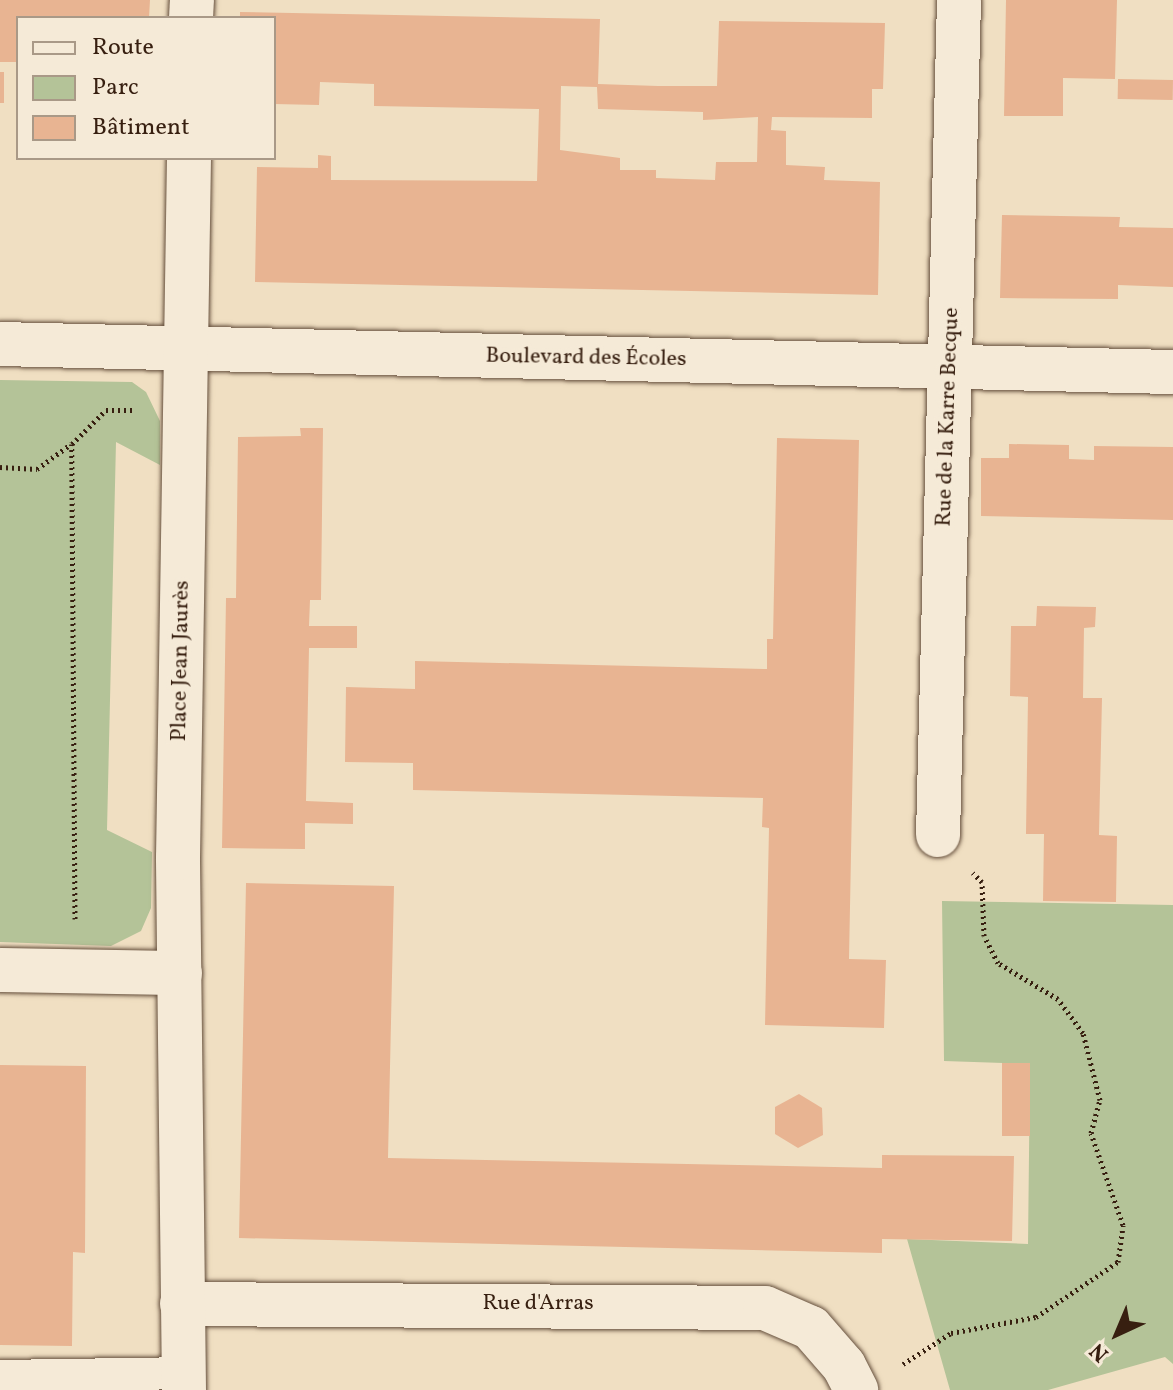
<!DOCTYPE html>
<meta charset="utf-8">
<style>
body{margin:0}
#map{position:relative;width:1173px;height:1390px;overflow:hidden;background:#f0dfc2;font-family:Vollkorn,serif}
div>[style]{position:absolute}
.green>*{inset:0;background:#b4c398}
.building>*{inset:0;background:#e8b492;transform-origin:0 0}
.path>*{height:5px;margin-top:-2.5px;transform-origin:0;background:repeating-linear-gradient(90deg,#371f10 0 2px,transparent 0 6px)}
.roads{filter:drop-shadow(0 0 2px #654f3c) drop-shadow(0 0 2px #654f3c)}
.lane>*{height:32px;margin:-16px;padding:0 16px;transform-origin:16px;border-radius:16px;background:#f5ead7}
.street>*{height:44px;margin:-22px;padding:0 22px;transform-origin:22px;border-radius:22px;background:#f5ead7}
span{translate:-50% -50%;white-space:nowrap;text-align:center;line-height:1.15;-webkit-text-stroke:8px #f5ead7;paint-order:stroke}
.street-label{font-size:22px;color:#371f10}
.legend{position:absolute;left:16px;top:16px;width:260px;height:144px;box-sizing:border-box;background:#f5ead7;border:2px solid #a99987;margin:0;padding:10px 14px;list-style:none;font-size:24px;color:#371f10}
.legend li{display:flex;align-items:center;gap:16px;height:40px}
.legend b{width:40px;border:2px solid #a99987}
.north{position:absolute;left:1077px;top:1294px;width:80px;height:80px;-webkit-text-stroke:6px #f5ead7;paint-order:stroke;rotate:224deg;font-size:22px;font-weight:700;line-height:32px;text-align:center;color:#371f10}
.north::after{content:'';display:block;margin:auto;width:28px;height:36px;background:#371f10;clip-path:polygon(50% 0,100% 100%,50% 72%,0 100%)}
</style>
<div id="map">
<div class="green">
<div style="clip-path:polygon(0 380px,132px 382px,146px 392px,160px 421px,160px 465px,116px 442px,107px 830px,152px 852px,151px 908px,141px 931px,111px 946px,0 942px)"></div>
<div style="clip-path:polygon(942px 901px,1173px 905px,1173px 1364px,1165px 1357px,1048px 1390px,950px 1390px,907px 1239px,1028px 1244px,1030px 1064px,944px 1061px)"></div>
</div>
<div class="building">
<div style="clip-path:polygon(0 0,150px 0,149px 18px,18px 18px,18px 62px,0 62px)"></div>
<div style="clip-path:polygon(1006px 0,1117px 0,1115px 79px,1063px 78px,1063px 116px,1004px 116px)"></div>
<div style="clip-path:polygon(evenodd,240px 12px,600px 19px,598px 84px,658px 86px,717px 86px,719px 21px,885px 23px,883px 89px,872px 89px,872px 118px,772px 117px,771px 130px,786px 131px,786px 165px,825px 167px,824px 180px,880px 182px,878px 295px,255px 282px,257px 167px,318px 168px,318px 155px,331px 156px,331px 180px,537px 181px,539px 109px,374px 106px,374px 84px,320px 82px,319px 105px,274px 104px,274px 18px,240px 18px,240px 12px,561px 86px,597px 87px,598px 109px,703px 112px,703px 120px,758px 117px,757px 162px,716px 162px,715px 180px,656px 178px,656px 170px,620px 170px,620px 158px,560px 150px,561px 86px)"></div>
<div style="left:0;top:72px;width:4px;height:31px"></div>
<div style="left:1118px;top:79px;width:55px;height:20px;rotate:1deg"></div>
<div style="clip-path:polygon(1002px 215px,1120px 217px,1119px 227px,1173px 228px,1173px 287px,1118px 285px,1118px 299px,1000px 298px)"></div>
<div style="clip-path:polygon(300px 428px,323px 428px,321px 600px,310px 600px,309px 626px,357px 626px,357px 648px,309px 648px,306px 801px,353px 803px,353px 824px,305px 823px,305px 849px,222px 848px,226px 598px,236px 598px,238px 437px,301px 436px)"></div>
<div style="clip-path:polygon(777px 438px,859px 440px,849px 959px,886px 960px,884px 1028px,765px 1025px,769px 828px,762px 827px,763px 798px,413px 790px,413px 763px,345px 762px,346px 687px,415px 689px,415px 661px,767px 669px,767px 639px,773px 639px)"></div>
<div style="clip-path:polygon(1009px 444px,1069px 445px,1069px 459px,1094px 460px,1094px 446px,1173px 447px,1173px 520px,981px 516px,981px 458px,1009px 458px)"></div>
<div style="clip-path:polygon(1037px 606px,1096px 607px,1095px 627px,1084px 628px,1083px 698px,1102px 698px,1099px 835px,1117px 836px,1116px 902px,1043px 901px,1044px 834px,1026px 834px,1028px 697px,1010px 696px,1011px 626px,1036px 626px)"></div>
<div style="clip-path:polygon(246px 883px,394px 886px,388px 1158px,882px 1168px,882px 1155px,1014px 1156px,1012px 1241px,882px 1239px,882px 1253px,239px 1238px)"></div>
<div style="left:1002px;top:1063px;width:28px;height:73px"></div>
<div style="clip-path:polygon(0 1065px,86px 1066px,85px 1253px,73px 1252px,72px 1346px,0 1345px)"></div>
<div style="clip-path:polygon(799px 1094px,822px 1108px,823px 1135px,798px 1148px,775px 1134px,775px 1107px)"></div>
</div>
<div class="path">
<div style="left:0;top:467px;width:37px;rotate:3deg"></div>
<div style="left:37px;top:469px;width:42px;rotate:-36.3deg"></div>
<div style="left:75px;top:919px;width:475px;rotate:-90.4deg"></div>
<div style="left:72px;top:444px;width:48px;rotate:-45deg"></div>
<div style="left:106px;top:410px;width:27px"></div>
<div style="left:903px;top:1364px;width:57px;rotate:-32.9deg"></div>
<div style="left:951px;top:1333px;width:86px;rotate:-10.7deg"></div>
<div style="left:1036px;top:1317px;width:99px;rotate:-33.9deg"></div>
<div style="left:1118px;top:1262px;width:37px;rotate:-82deg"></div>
<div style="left:1123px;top:1225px;width:97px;rotate:-109.2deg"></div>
<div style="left:1091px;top:1133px;width:34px;rotate:-75deg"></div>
<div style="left:1100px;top:1100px;width:69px;rotate:-104.2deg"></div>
<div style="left:1083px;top:1033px;width:42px;rotate:-126.3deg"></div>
<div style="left:1058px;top:999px;width:70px;rotate:-149deg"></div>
<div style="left:998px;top:963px;width:30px;rotate:-117deg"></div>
<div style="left:984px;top:936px;width:54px;rotate:-92.1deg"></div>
<div style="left:982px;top:882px;width:13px;rotate:-135deg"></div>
</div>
<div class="roads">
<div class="lane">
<div style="left:0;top:1376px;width:183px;rotate:-0.9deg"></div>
</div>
<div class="street">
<div style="left:191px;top:18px;width:18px;rotate:-87deg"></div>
<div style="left:0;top:344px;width:1173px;rotate:1.37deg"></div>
<div style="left:938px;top:835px;width:835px;rotate:-88.56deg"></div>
<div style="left:0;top:970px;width:180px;rotate:1deg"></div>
<div style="left:182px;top:1304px;width:583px;rotate:0.39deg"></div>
<div style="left:765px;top:1308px;width:50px;rotate:23.5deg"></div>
<div style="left:811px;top:1328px;width:50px;rotate:49deg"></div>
<div style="left:844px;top:1366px;width:27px;rotate:63deg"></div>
<div style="left:184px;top:1390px;width:532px;rotate:-90.65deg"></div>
<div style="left:178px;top:858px;width:700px;rotate:-89.1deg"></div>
</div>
</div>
<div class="street-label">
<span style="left:586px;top:358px;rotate:1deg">Boulevard des Écoles</span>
<span style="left:948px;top:417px;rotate:-88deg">Rue de la Karre Becque</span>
<span style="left:181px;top:661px;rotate:-89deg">Place Jean Jaurès</span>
<span style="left:538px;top:1304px">Rue d'Arras</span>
</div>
<ul class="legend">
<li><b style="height:10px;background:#f5ead7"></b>Route</li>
<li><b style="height:22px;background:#b4c398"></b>Parc</li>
<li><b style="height:22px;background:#e8b492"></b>Bâtiment</li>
</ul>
<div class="north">N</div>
</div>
